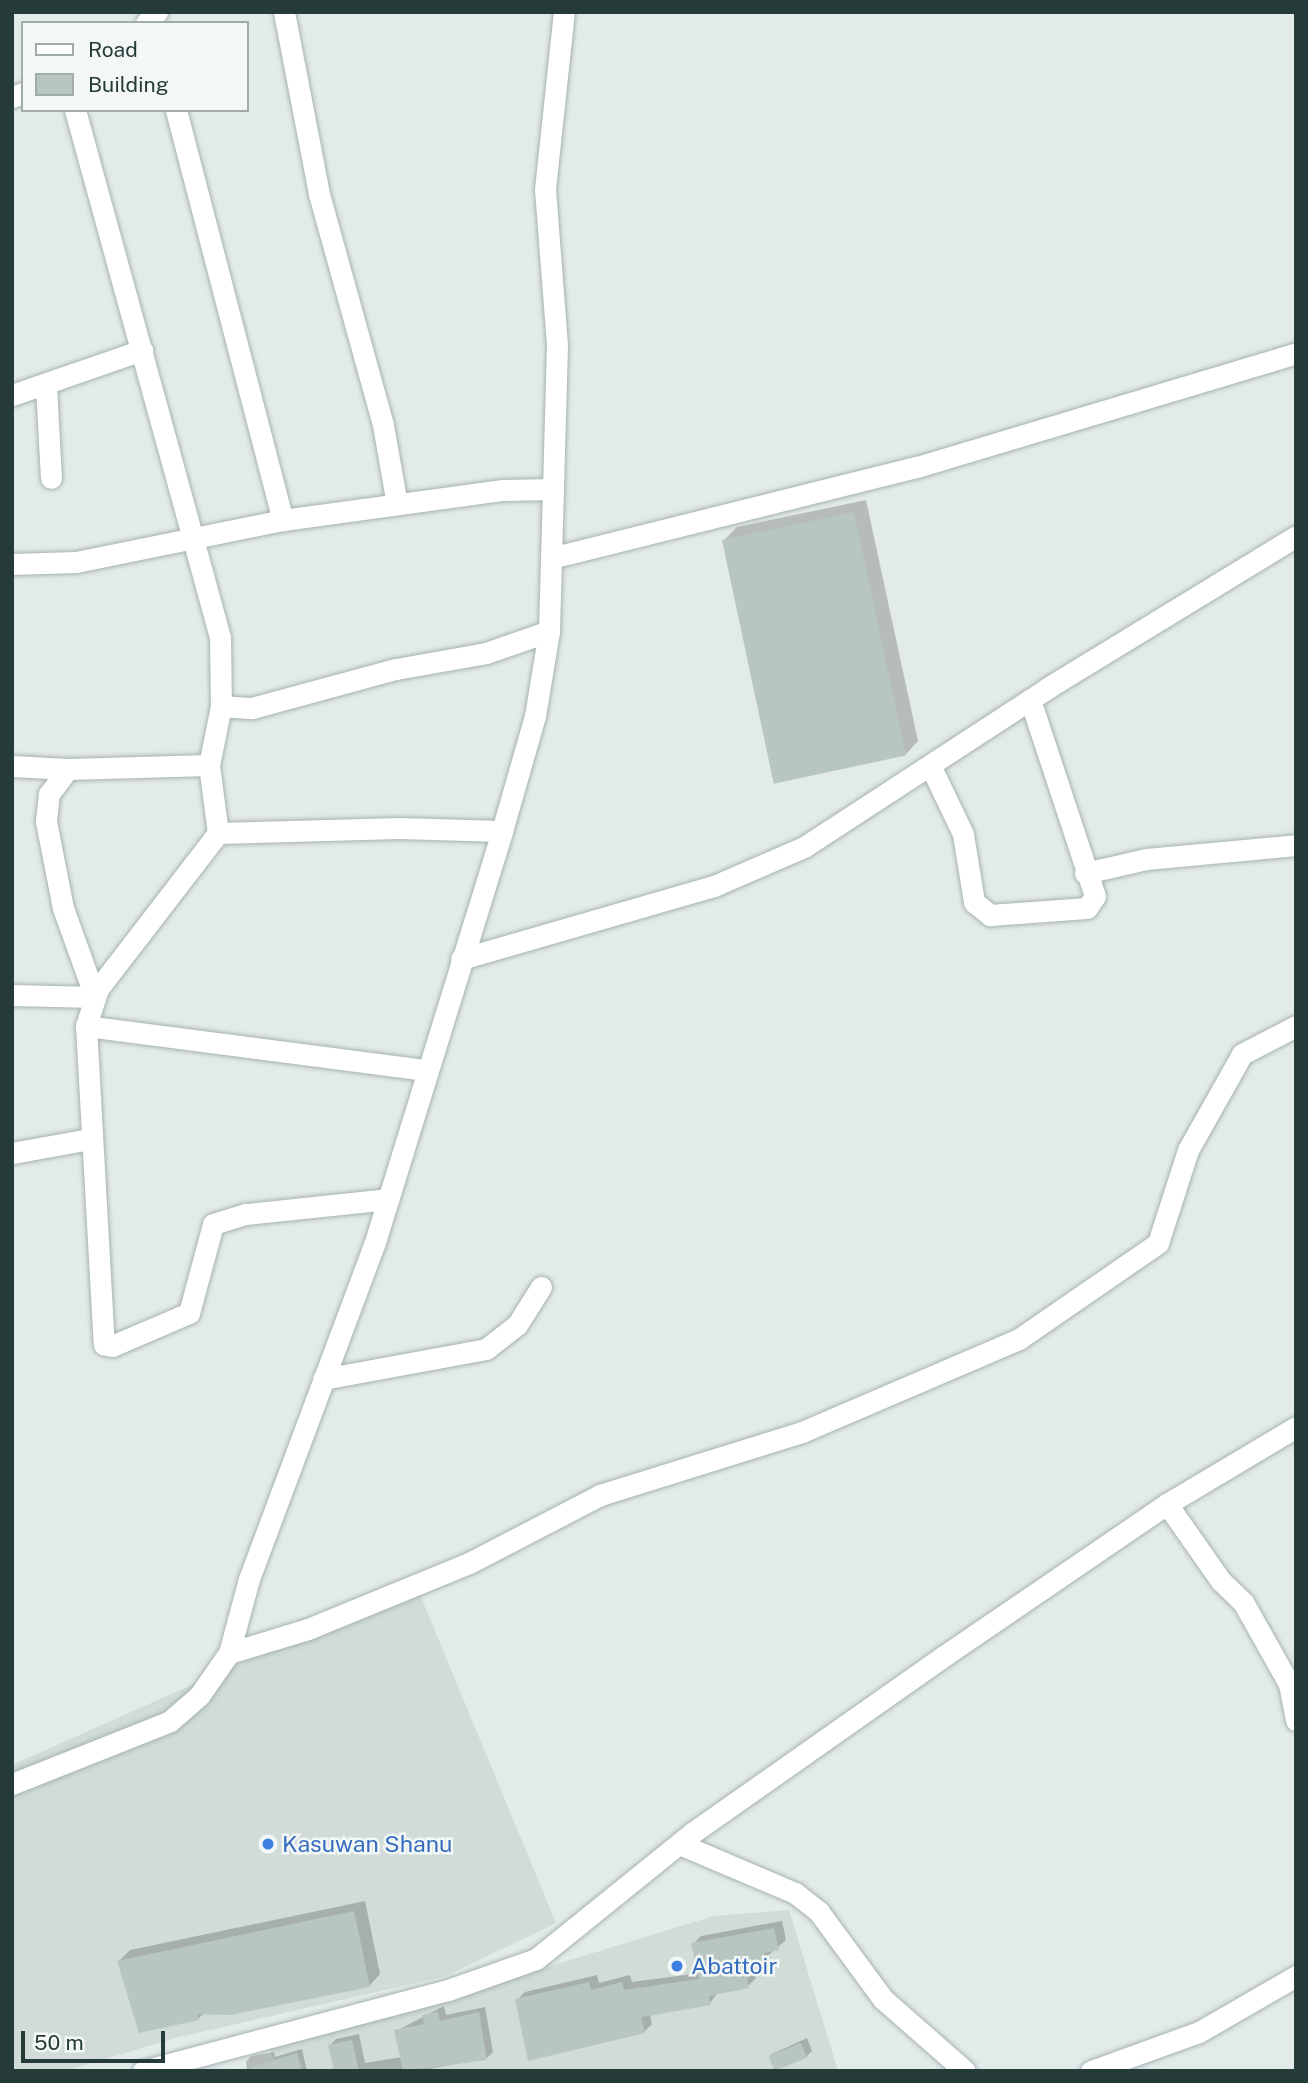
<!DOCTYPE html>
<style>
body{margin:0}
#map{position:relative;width:1308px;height:2083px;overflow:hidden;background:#e3ebe9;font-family:"Public Sans",sans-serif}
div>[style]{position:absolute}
.built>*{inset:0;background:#d1dbd8}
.shadow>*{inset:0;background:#0003}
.building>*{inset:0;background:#b8c6c2;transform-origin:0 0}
.roads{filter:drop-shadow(0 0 2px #a6b3b1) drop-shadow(0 0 2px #a6b3b1)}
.minor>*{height:21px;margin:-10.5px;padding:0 10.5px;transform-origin:10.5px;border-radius:10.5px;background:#fff}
.dots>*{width:19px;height:19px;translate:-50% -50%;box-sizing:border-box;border:4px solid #f3f8f6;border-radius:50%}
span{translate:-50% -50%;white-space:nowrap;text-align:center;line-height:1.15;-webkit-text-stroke:5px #f3f8f6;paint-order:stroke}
.shop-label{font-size:23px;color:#366cbe}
.left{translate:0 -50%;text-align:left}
.frame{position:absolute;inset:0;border:14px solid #243b39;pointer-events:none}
.legend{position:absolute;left:21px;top:21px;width:228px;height:91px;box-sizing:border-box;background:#f3f8f6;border:2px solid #a0acaa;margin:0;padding:9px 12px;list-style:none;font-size:21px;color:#243b39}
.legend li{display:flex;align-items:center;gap:14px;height:35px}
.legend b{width:35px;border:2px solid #a0acaa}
.scale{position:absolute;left:21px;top:2031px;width:144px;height:32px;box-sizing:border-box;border:4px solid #243b39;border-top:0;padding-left:9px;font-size:21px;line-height:24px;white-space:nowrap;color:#243b39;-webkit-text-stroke:5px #f3f8f6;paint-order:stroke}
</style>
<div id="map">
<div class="built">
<div style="clip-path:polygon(416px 1585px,556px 1923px,446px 1976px,175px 2038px,65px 2071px,12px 2071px,12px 1765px)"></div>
<div style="clip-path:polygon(789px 1910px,838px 2071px,279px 2071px,268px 2047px,328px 2034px,714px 1916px)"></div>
</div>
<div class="shadow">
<div style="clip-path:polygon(866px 500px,918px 741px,906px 754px,724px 540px,737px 527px)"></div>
<div style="clip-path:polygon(365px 1901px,380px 1974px,370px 1985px,230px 2013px,204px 2013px,198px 2019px,119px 1961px,130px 1950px)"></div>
<div style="clip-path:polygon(782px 1921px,786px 1940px,765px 1958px,752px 1961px,756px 1978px,748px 1986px,718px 1992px,710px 2003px,650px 2014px,652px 2024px,644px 2032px,517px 2000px,525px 1992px,597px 1975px,599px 1983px,630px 1975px,632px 1982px,700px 1973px,693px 1944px,701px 1936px)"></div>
<div style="clip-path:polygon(444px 2006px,446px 2015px,485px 2007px,493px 2052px,487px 2058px,418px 2071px,336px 2071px,330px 2045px,336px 2039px,359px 2034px,365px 2063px,402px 2057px,396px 2031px)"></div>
<div style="clip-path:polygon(807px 2038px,812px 2051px,806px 2057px,770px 2055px)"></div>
<div style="clip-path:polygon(302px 2049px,307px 2071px,247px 2071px,246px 2062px,251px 2056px,274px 2052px,275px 2057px)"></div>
</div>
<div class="building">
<div style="left:854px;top:512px;width:249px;height:135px;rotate:78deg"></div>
<div style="clip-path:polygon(354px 1911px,370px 1987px,230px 2015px,197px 2014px,199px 2020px,139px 2033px,117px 1961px)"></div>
<div style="clip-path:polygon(774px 1928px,779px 1950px,764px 1953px,766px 1960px,744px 1965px,749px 1988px,709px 1996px,711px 2005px,641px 2017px,645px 2033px,528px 2061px,515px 1999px,589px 1982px,591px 1990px,622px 1982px,624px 1990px,699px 1979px,691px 1943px)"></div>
<div style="clip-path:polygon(438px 2012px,440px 2021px,479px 2012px,487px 2060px,403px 2071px,394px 2030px,424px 2024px,422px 2015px)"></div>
<div style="clip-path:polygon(352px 2040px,359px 2071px,334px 2071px,328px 2045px)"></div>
<div style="left:801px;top:2043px;width:16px;height:35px;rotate:68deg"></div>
<div style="clip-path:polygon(297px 2053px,302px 2071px,251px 2071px,251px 2067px)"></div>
</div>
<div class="roads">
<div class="minor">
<div style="left:284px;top:12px;width:185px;rotate:79.1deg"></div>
<div style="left:319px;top:194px;width:240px;rotate:74.5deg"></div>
<div style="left:383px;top:425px;width:80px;rotate:80deg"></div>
<div style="left:146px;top:23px;width:16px;rotate:-45deg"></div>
<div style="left:12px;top:97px;width:12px;rotate:-20deg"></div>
<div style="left:75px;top:110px;width:547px;rotate:74.62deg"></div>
<div style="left:220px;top:637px;width:69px;rotate:89.2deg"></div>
<div style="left:221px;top:706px;width:60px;rotate:101.5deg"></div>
<div style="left:209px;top:765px;width:69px;rotate:82.5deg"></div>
<div style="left:218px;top:833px;width:197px;rotate:127.6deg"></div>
<div style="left:98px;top:989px;width:39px;rotate:108deg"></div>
<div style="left:86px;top:1026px;width:319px;rotate:86.8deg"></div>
<div style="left:104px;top:1344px;width:8px;rotate:14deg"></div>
<div style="left:112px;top:1346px;width:84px;rotate:-23.2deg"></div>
<div style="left:189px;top:1313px;width:92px;rotate:-74.9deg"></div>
<div style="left:213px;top:1224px;width:34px;rotate:-17deg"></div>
<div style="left:246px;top:1214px;width:143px;rotate:-6deg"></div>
<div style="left:176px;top:110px;width:424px;rotate:75.4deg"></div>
<div style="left:46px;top:386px;width:92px;rotate:86.9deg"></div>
<div style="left:12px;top:395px;width:138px;rotate:-19.1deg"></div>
<div style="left:551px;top:558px;width:377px;rotate:-14deg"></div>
<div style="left:917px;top:467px;width:396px;rotate:-16.7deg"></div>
<div style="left:12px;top:564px;width:64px;rotate:-1.8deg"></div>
<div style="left:76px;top:562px;width:211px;rotate:-11.5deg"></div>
<div style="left:283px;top:520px;width:222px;rotate:-7.8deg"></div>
<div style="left:503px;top:490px;width:50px;rotate:-1.1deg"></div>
<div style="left:221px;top:706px;width:31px;rotate:4deg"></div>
<div style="left:252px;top:708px;width:149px;rotate:-15.2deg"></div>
<div style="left:396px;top:669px;width:91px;rotate:-10.1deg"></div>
<div style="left:486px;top:653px;width:67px;rotate:-19.2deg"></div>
<div style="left:930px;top:765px;width:76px;rotate:64.4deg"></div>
<div style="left:963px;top:834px;width:69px;rotate:80.8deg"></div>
<div style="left:974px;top:902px;width:21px;rotate:39deg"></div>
<div style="left:990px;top:915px;width:97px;rotate:-4.1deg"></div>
<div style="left:1087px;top:908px;width:14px;rotate:-56deg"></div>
<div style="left:1095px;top:896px;width:207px;rotate:-108.3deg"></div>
<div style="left:12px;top:766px;width:56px;rotate:3.1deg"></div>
<div style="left:68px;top:769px;width:141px;rotate:-1.6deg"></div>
<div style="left:218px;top:833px;width:181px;rotate:-1.6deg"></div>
<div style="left:399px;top:828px;width:103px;rotate:1.7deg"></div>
<div style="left:1085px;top:873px;width:63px;rotate:-12.9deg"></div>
<div style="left:1146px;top:859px;width:151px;rotate:-5.3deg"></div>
<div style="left:461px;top:959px;width:263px;rotate:-16.1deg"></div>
<div style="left:714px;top:886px;width:98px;rotate:-23.4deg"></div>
<div style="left:804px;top:847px;width:293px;rotate:-33.1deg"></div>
<div style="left:1049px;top:687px;width:289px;rotate:-31.4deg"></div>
<div style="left:12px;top:995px;width:83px;rotate:1.4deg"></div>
<div style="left:95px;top:997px;width:95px;rotate:-109.8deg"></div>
<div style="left:63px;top:908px;width:89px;rotate:-101.1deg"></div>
<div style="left:46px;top:821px;width:27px;rotate:-84deg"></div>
<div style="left:49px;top:794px;width:31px;rotate:-53deg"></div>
<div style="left:86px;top:1026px;width:344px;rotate:7.4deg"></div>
<div style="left:12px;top:1153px;width:79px;rotate:-10.2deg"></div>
<div style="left:323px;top:1379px;width:166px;rotate:-10.4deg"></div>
<div style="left:486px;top:1349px;width:39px;rotate:-38deg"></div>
<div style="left:517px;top:1325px;width:45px;rotate:-57.7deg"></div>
<div style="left:1167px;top:1504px;width:94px;rotate:55deg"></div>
<div style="left:1221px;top:1581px;width:30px;rotate:44deg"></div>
<div style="left:1243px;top:1602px;width:94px;rotate:60.7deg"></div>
<div style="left:1289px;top:1684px;width:37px;rotate:79deg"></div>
<div style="left:229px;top:1653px;width:83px;rotate:-16.9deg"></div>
<div style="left:308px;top:1629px;width:176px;rotate:-22.3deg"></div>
<div style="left:471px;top:1562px;width:145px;rotate:-27.4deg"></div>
<div style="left:600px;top:1495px;width:212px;rotate:-17.3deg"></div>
<div style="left:802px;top:1432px;width:236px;rotate:-23.2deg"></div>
<div style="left:1019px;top:1339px;width:169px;rotate:-34.6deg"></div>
<div style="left:1158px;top:1243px;width:98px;rotate:-72.1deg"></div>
<div style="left:1188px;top:1150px;width:110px;rotate:-60.6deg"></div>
<div style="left:1242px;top:1054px;width:61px;rotate:-27.4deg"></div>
<div style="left:12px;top:1784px;width:170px;rotate:-21.7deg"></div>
<div style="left:170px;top:1721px;width:38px;rotate:-41deg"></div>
<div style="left:199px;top:1696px;width:52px;rotate:-55.1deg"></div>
<div style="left:229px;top:1653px;width:77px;rotate:-74.9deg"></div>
<div style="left:249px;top:1579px;width:360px;rotate:-69.5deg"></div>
<div style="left:375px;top:1242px;width:430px;rotate:-72.8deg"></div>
<div style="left:502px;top:831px;width:120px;rotate:-74deg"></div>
<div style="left:535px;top:716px;width:86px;rotate:-80.6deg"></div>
<div style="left:549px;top:631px;width:286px;rotate:-88.4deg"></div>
<div style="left:557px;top:345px;width:156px;rotate:-94.4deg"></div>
<div style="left:545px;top:189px;width:178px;rotate:-83.9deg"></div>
<div style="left:682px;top:1845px;width:123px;rotate:23deg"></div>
<div style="left:795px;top:1893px;width:31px;rotate:38deg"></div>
<div style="left:819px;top:1912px;width:108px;rotate:53.7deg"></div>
<div style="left:883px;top:1999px;width:109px;rotate:41.3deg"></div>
<div style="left:143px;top:2071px;width:316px;rotate:-14.9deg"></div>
<div style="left:448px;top:1990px;width:93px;rotate:-19.4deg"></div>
<div style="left:536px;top:1959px;width:201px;rotate:-38.9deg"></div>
<div style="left:692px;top:1833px;width:308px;rotate:-35.1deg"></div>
<div style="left:944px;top:1656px;width:270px;rotate:-34.3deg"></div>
<div style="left:1167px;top:1504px;width:150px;rotate:-30.8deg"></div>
<div style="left:1091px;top:2071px;width:115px;rotate:-19.9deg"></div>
<div style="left:1199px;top:2032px;width:112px;rotate:-30deg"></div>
</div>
</div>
<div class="dots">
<div style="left:268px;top:1844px;background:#3f7fe0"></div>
<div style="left:677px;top:1966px;background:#3f7fe0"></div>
</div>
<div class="shop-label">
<span class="left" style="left:282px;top:1844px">Kasuwan Shanu</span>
<span class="left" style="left:691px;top:1966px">Abattoir</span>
</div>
<div class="frame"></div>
<ul class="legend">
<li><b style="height:9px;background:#fff"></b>Road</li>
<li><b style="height:19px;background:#b8c6c2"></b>Building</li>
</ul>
<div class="scale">50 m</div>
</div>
